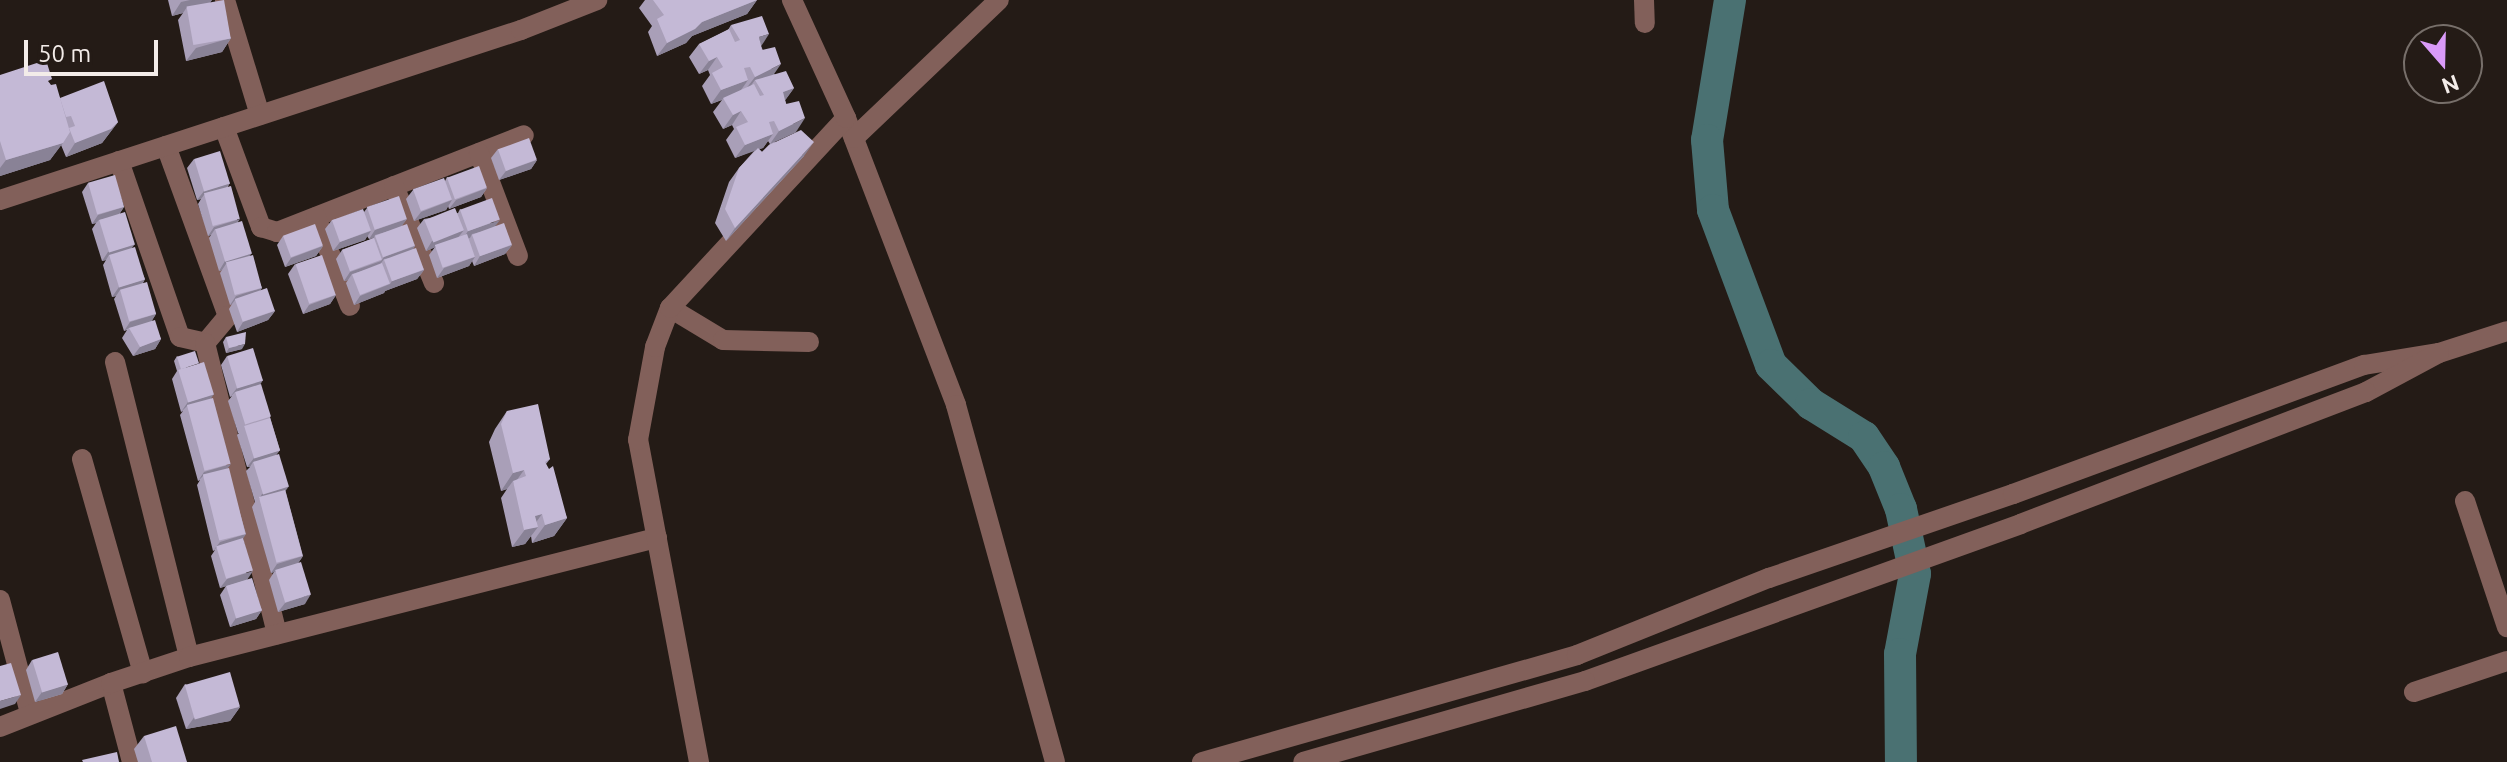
<!DOCTYPE html>
<style>
body{margin:0}
#map{position:relative;width:2507px;height:762px;overflow:hidden;background:#241b16;font-family:Ubuntu,sans-serif}
div>[style]{position:absolute}
.river>*{height:32px;margin:-16px;padding:0 16px;transform-origin:16px;border-radius:16px;background:#4a7172}
.minor>*{height:20px;margin:-10px;padding:0 10px;transform-origin:10px;border-radius:10px;background:#82605a}
.wall>*{inset:0;background:#a99fb8}
.shaded-wall>*{inset:0;background:#898296}
.building>*{inset:0;background:#c4b9d6;transform-origin:0 0}
span{translate:-50% -50%;white-space:nowrap;text-align:center;line-height:1.15;-webkit-text-stroke:8px #241b16;paint-order:stroke}
.north{position:absolute;left:2403px;top:24px;width:80px;height:80px;box-sizing:border-box;background:#241b16;border:2px solid #776f6a;border-radius:50%;rotate:160deg;font-size:22px;font-weight:700;line-height:32px;text-align:center;color:#f3ece9}
.north::after{content:'';display:block;margin:auto;width:28px;height:36px;background:#d99af8;clip-path:polygon(50% 0,100% 100%,50% 72%,0 100%)}
.scale{position:absolute;left:24px;top:40px;width:134px;height:36px;box-sizing:border-box;border:4px solid #f3ece9;border-top:0;padding-left:10px;font-size:24px;line-height:28px;white-space:nowrap;color:#f3ece9;-webkit-text-stroke:6px #241b16;paint-order:stroke}
</style>
<div id="map">
<div class="river">
<div style="left:1730px;top:0;width:142px;rotate:99.3deg"></div>
<div style="left:1707px;top:140px;width:70px;rotate:85.1deg"></div>
<div style="left:1713px;top:210px;width:165px;rotate:69.5deg"></div>
<div style="left:1771px;top:365px;width:56px;rotate:44.3deg"></div>
<div style="left:1811px;top:404px;width:62px;rotate:31.9deg"></div>
<div style="left:1864px;top:437px;width:36px;rotate:56deg"></div>
<div style="left:1884px;top:467px;width:45px;rotate:68deg"></div>
<div style="left:1901px;top:509px;width:66px;rotate:77.8deg"></div>
<div style="left:1915px;top:574px;width:81px;rotate:100.6deg"></div>
<div style="left:1900px;top:654px;width:108px;rotate:89.5deg"></div>
</div>
<div class="minor">
<div style="left:225px;top:0;width:120px;rotate:73.1deg"></div>
<div style="left:1644px;top:0;width:23px;rotate:88deg"></div>
<div style="left:846px;top:118px;width:307px;rotate:69deg"></div>
<div style="left:956px;top:405px;width:370px;rotate:74.5deg"></div>
<div style="left:224px;top:127px;width:107px;rotate:69.7deg"></div>
<div style="left:261px;top:227px;width:17px;rotate:17deg"></div>
<div style="left:277px;top:232px;width:265px;rotate:-21.4deg"></div>
<div style="left:854px;top:138px;width:200px;rotate:-43.6deg"></div>
<div style="left:166px;top:146px;width:181px;rotate:70deg"></div>
<div style="left:228px;top:316px;width:35px;rotate:130deg"></div>
<div style="left:479px;top:153px;width:110px;rotate:69.3deg"></div>
<div style="left:119px;top:161px;width:186px;rotate:70.9deg"></div>
<div style="left:180px;top:337px;width:26px;rotate:13deg"></div>
<div style="left:205px;top:343px;width:300px;rotate:76.1deg"></div>
<div style="left:394px;top:186px;width:105px;rotate:67.6deg"></div>
<div style="left:0;top:200px;width:548px;rotate:-18.07deg"></div>
<div style="left:521px;top:30px;width:82px;rotate:-21.5deg"></div>
<div style="left:316px;top:217px;width:95px;rotate:69.1deg"></div>
<div style="left:670px;top:308px;width:62px;rotate:31.1deg"></div>
<div style="left:723px;top:340px;width:86px;rotate:1.3deg"></div>
<div style="left:2439px;top:353px;width:71px;rotate:-17.9deg"></div>
<div style="left:115px;top:362px;width:304px;rotate:75.9deg"></div>
<div style="left:82px;top:459px;width:223px;rotate:74.1deg"></div>
<div style="left:2465px;top:501px;width:133px;rotate:71.6deg"></div>
<div style="left:0;top:600px;width:117px;rotate:75.1deg"></div>
<div style="left:111px;top:683px;width:82px;rotate:75.1deg"></div>
<div style="left:2414px;top:692px;width:98px;rotate:-18.4deg"></div>
<div style="left:0;top:727px;width:119px;rotate:-21.6deg"></div>
<div style="left:111px;top:683px;width:82px;rotate:-18.4deg"></div>
<div style="left:189px;top:657px;width:483px;rotate:-14.3deg"></div>
<div style="left:699px;top:762px;width:328px;rotate:-100.7deg"></div>
<div style="left:638px;top:440px;width:95px;rotate:-79.6deg"></div>
<div style="left:655px;top:347px;width:42px;rotate:-69deg"></div>
<div style="left:670px;top:308px;width:259px;rotate:-47.2deg"></div>
<div style="left:846px;top:118px;width:130px;rotate:-114.6deg"></div>
<div style="left:1202px;top:762px;width:390px;rotate:-15.9deg"></div>
<div style="left:1577px;top:655px;width:207px;rotate:-21.9deg"></div>
<div style="left:1769px;top:578px;width:258px;rotate:-19deg"></div>
<div style="left:2013px;top:494px;width:374px;rotate:-20.2deg"></div>
<div style="left:2364px;top:365px;width:76px;rotate:-9.1deg"></div>
<div style="left:2439px;top:353px;width:83px;rotate:151.9deg"></div>
<div style="left:2366px;top:392px;width:369px;rotate:159.1deg"></div>
<div style="left:2021px;top:524px;width:463px;rotate:160.2deg"></div>
<div style="left:1585px;top:681px;width:293px;rotate:164deg"></div>
</div>
<div class="wall">
<div style="clip-path:polygon(168px 0,212px 0,210px 2px,231px 38px,222px 52px,186px 61px,178px 20px,183px 13px,172px 16px)"></div>
<div style="clip-path:polygon(645px 0,757px 0,747px 14px,692px 36px,686px 43px,657px 56px,648px 32px,652px 26px,639px 8px)"></div>
<div style="clip-path:polygon(evenodd,731px 25px,761px 46px,774px 74px,794px 88px,785px 100px,796px 132px,774px 142px,804px 156px,726px 241px,715px 223px,729px 182px,739px 168px,755px 150px,735px 158px,726px 140px,734px 129px,732px 125px,723px 129px,713px 112px,722px 100px,711px 104px,702px 86px,710px 75px,708px 70px,699px 74px,689px 57px,699px 44px,728px 30px,731px 25px,768px 141px,770px 144px,762px 152px,759px 149px,763px 148px,768px 141px)"></div>
<div style="clip-path:polygon(0 75px,49px 83px,60px 98px,118px 122px,102px 143px,66px 157px,61px 145px,50px 160px,0 176px)"></div>
<div style="clip-path:polygon(498px 149px,537px 160px,531px 169px,499px 180px,491px 158px)"></div>
<div style="clip-path:polygon(194px 159px,230px 183px,227px 188px,249px 257px,262px 288px,260px 291px,275px 311px,268px 320px,237px 332px,229px 309px,232px 304px,230px 305px,220px 273px,222px 270px,219px 271px,209px 238px,211px 235px,208px 236px,198px 204px,201px 199px,197px 200px,187px 168px)"></div>
<div style="clip-path:polygon(447px 177px,487px 188px,481px 197px,449px 209px,448px 206px,446px 210px,414px 221px,406px 199px,413px 190px,445px 181px)"></div>
<div style="clip-path:polygon(88px 183px,124px 207px,120px 213px,131px 249px,145px 279px,143px 283px,156px 314px,152px 320px,161px 339px,155px 349px,133px 356px,122px 338px,127px 330px,124px 331px,114px 299px,116px 296px,112px 297px,103px 265px,106px 260px,102px 261px,92px 229px,96px 223px,92px 224px,82px 192px)"></div>
<div style="clip-path:polygon(367px 208px,407px 219px,402px 225px,415px 246px,413px 249px,424px 270px,417px 279px,385px 291px,384px 293px,354px 305px,346px 283px,348px 280px,344px 281px,336px 259px,342px 250px,374px 238px,369px 239px,367px 236px,365px 240px,333px 251px,325px 229px,332px 220px,364px 212px)"></div>
<div style="clip-path:polygon(460px 209px,496px 226px,512px 245px,505px 254px,474px 266px,472px 261px,469px 266px,437px 278px,429px 255px,435px 247px,426px 251px,417px 228px,424px 219px,458px 213px)"></div>
<div style="clip-path:polygon(283px 236px,323px 246px,316px 256px,285px 267px,277px 245px)"></div>
<div style="clip-path:polygon(295px 264px,336px 295px,330px 304px,303px 314px,288px 274px)"></div>
<div style="clip-path:polygon(226px 337px,242px 349px,226px 353px,223px 342px)"></div>
<div style="clip-path:polygon(177px 356px,211px 398px,227px 468px,246px 534px,242px 539px,247px 579px,262px 610px,256px 619px,230px 627px,220px 595px,226px 586px,220px 588px,211px 556px,215px 550px,213px 551px,197px 485px,200px 480px,198px 481px,180px 415px,183px 411px,181px 412px,172px 379px,177px 371px,174px 361px)"></div>
<div style="clip-path:polygon(227px 356px,263px 380px,260px 384px,280px 450px,276px 455px,303px 556px,298px 563px,305px 604px,278px 612px,269px 580px,274px 572px,271px 573px,252px 507px,255px 502px,246px 471px,250px 467px,247px 467px,237px 435px,239px 433px,238px 433px,228px 401px,232px 396px,230px 397px,221px 365px)"></div>
<div style="clip-path:polygon(507px 411px,550px 459px,546px 464px,567px 518px,554px 536px,532px 543px,531px 536px,525px 544px,512px 547px,501px 498px,507px 489px,501px 491px,489px 442px,495px 429px)"></div>
<div style="clip-path:polygon(32px 660px,68px 684px,62px 694px,35px 702px,26px 670px)"></div>
<div style="clip-path:polygon(185px 684px,240px 707px,230px 721px,186px 729px,176px 698px)"></div>
<div style="clip-path:polygon(144px 736px,187px 762px,138px 762px,134px 749px)"></div>
</div>
<div class="shaded-wall">
<div style="clip-path:polygon(190px 0,212px 0,208px 6px,187px 7px,183px 13px,172px 16px,181px 2px)"></div>
<div style="clip-path:polygon(757px 0,747px 14px,692px 36px,686px 43px,657px 56px,667px 43px,702px 22px)"></div>
<div style="clip-path:polygon(769px 34px,760px 48px,759px 37px)"></div>
<div style="clip-path:polygon(231px 38px,222px 52px,186px 61px,196px 48px)"></div>
<div style="clip-path:polygon(717px 57px,708px 70px,699px 74px,709px 61px)"></div>
<div style="clip-path:polygon(781px 64px,772px 77px,755px 80px,749px 88px,745px 90px,755px 77px)"></div>
<div style="clip-path:polygon(748px 80px,739px 93px,711px 104px,721px 90px)"></div>
<div style="clip-path:polygon(794px 88px,784px 102px,783px 92px)"></div>
<div style="clip-path:polygon(741px 111px,732px 125px,723px 129px,733px 115px)"></div>
<div style="clip-path:polygon(805px 118px,796px 132px,770px 144px,779px 131px)"></div>
<div style="clip-path:polygon(118px 122px,102px 143px,66px 157px,75px 143px)"></div>
<div style="clip-path:polygon(773px 134px,763px 148px,735px 158px,745px 145px)"></div>
<div style="clip-path:polygon(814px 142px,804px 156px,726px 241px,735px 228px)"></div>
<div style="clip-path:polygon(63px 143px,50px 160px,0 176px,0 168px,6px 160px)"></div>
<div style="clip-path:polygon(537px 160px,531px 169px,499px 180px,506px 171px)"></div>
<div style="clip-path:polygon(230px 183px,223px 192px,204px 195px,201px 199px,197px 200px,204px 191px)"></div>
<div style="clip-path:polygon(487px 188px,481px 197px,449px 209px,456px 200px)"></div>
<div style="clip-path:polygon(452px 200px,446px 210px,414px 221px,421px 212px)"></div>
<div style="clip-path:polygon(124px 207px,118px 216px,99px 220px,96px 223px,92px 224px,98px 215px)"></div>
<div style="clip-path:polygon(240px 219px,234px 228px,215px 229px,211px 235px,208px 236px,214px 227px)"></div>
<div style="clip-path:polygon(407px 219px,400px 228px,375px 235px,374px 238px,369px 239px,375px 230px)"></div>
<div style="clip-path:polygon(500px 220px,493px 229px,472px 234px,470px 238px,462px 240px,468px 231px)"></div>
<div style="clip-path:polygon(464px 230px,457px 239px,426px 251px,432px 241px)"></div>
<div style="clip-path:polygon(371px 231px,365px 240px,333px 251px,340px 242px)"></div>
<div style="clip-path:polygon(135px 244px,128px 253px,109px 255px,106px 260px,102px 261px,108px 252px)"></div>
<div style="clip-path:polygon(512px 245px,505px 254px,474px 266px,480px 256px)"></div>
<div style="clip-path:polygon(323px 246px,316px 256px,285px 267px,291px 258px)"></div>
<div style="clip-path:polygon(415px 246px,409px 255px,384px 259px,379px 266px,352px 274px,348px 280px,344px 281px,350px 272px,381px 261px,384px 257px)"></div>
<div style="clip-path:polygon(252px 253px,245px 262px,226px 264px,222px 270px,219px 271px,225px 261px)"></div>
<div style="clip-path:polygon(475px 257px,469px 266px,437px 278px,444px 268px)"></div>
<div style="clip-path:polygon(424px 270px,417px 279px,385px 291px,384px 293px,354px 305px,360px 296px,390px 284px,392px 281px)"></div>
<div style="clip-path:polygon(145px 279px,139px 289px,120px 290px,116px 296px,112px 297px,119px 287px)"></div>
<div style="clip-path:polygon(262px 288px,256px 297px,235px 300px,232px 304px,230px 305px,236px 296px)"></div>
<div style="clip-path:polygon(336px 295px,330px 304px,303px 314px,309px 305px)"></div>
<div style="clip-path:polygon(275px 311px,268px 320px,237px 332px,243px 322px)"></div>
<div style="clip-path:polygon(156px 314px,150px 324px,129px 328px,124px 331px,130px 322px)"></div>
<div style="clip-path:polygon(161px 339px,155px 349px,133px 356px,140px 347px)"></div>
<div style="clip-path:polygon(245px 344px,242px 349px,226px 353px,229px 348px)"></div>
<div style="clip-path:polygon(263px 380px,257px 389px,235px 392px,230px 397px,237px 388px)"></div>
<div style="clip-path:polygon(214px 394px,208px 403px,187px 406px,181px 412px,188px 402px)"></div>
<div style="clip-path:polygon(280px 450px,273px 459px,253px 462px,250px 467px,247px 467px,254px 458px)"></div>
<div style="clip-path:polygon(231px 464px,224px 473px,203px 476px,198px 481px,204px 472px)"></div>
<div style="clip-path:polygon(524px 470px,514px 484px,513px 481px,507px 489px,501px 491px,513px 473px)"></div>
<div style="clip-path:polygon(289px 486px,282px 496px,259px 499px,262px 494px)"></div>
<div style="clip-path:polygon(542px 514px,532px 528px,538px 527px,525px 544px,512px 547px,535px 516px)"></div>
<div style="clip-path:polygon(567px 518px,554px 536px,532px 543px,545px 525px)"></div>
<div style="clip-path:polygon(246px 534px,240px 543px,217px 547px,213px 551px,220px 542px)"></div>
<div style="clip-path:polygon(303px 556px,297px 565px,271px 573px,277px 564px)"></div>
<div style="clip-path:polygon(253px 571px,247px 580px,220px 588px,227px 579px)"></div>
<div style="clip-path:polygon(311px 594px,305px 604px,278px 612px,285px 603px)"></div>
<div style="clip-path:polygon(262px 610px,256px 619px,230px 627px,236px 618px)"></div>
<div style="clip-path:polygon(68px 684px,62px 694px,35px 702px,42px 692px)"></div>
<div style="clip-path:polygon(21px 695px,15px 704px,0 709px,0 701px)"></div>
<div style="clip-path:polygon(240px 707px,230px 721px,186px 729px,195px 716px)"></div>
</div>
<div class="building">
<div style="left:224px;top:0;width:39px;height:38px;rotate:80deg"></div>
<div style="clip-path:polygon(653px 0,757px 0,702px 22px,695px 29px,667px 43px,657px 19px,664px 15px)"></div>
<div style="clip-path:polygon(762px 16px,769px 34px,759px 37px,762px 50px,775px 47px,781px 64px,755px 77px,750px 67px,744px 68px,748px 80px,721px 90px,712px 73px,723px 67px,717px 57px,709px 61px,699px 44px,729px 29px,735px 42px,740px 40px,731px 25px)"></div>
<div style="clip-path:polygon(46px 60px,52px 79px,48px 81px,51px 85px,56px 84px,70px 132px,63px 143px,6px 160px,0 141px,0 75px)"></div>
<div style="clip-path:polygon(786px 71px,794px 88px,783px 92px,786px 104px,799px 101px,805px 118px,779px 131px,774px 121px,769px 122px,773px 134px,745px 145px,736px 127px,748px 122px,741px 111px,733px 115px,723px 98px,754px 84px,760px 96px,764px 95px,755px 80px)"></div>
<div style="clip-path:polygon(104px 81px,118px 122px,111px 129px,75px 143px,69px 128px,75px 126px,71px 116px,66px 117px,60px 98px)"></div>
<div style="clip-path:polygon(801px 130px,814px 142px,735px 228px,725px 209px,739px 168px,758px 148px,762px 152px,769px 145px)"></div>
<div style="left:529px;top:138px;width:23px;height:33px;rotate:70deg"></div>
<div style="left:220px;top:151px;width:34px;height:27px;rotate:73deg"></div>
<div style="left:479px;top:166px;width:23px;height:34px;rotate:70deg"></div>
<div style="left:115px;top:175px;width:33px;height:28px;rotate:74deg"></div>
<div style="left:444px;top:178px;width:23px;height:33px;rotate:70deg"></div>
<div style="left:231px;top:186px;width:34px;height:28px;rotate:75deg"></div>
<div style="left:399px;top:196px;width:24px;height:34px;rotate:71deg"></div>
<div style="left:492px;top:198px;width:23px;height:34px;rotate:70deg"></div>
<div style="left:455px;top:208px;width:24px;height:33px;rotate:68deg"></div>
<div style="left:363px;top:209px;width:23px;height:33px;rotate:70deg"></div>
<div style="left:125px;top:212px;width:34px;height:27px;rotate:73deg"></div>
<div style="left:242px;top:221px;width:34px;height:28px;rotate:73deg"></div>
<div style="left:504px;top:223px;width:23px;height:34px;rotate:70deg"></div>
<div style="left:315px;top:224px;width:23px;height:34px;rotate:70deg"></div>
<div style="left:407px;top:224px;width:23px;height:34px;rotate:70deg"></div>
<div style="left:467px;top:234px;width:24px;height:34px;rotate:71deg"></div>
<div style="left:374px;top:238px;width:23px;height:34px;rotate:70deg"></div>
<div style="left:135px;top:247px;width:34px;height:27px;rotate:73deg"></div>
<div style="left:416px;top:248px;width:23px;height:34px;rotate:70deg"></div>
<div style="left:253px;top:255px;width:34px;height:28px;rotate:75deg"></div>
<div style="left:322px;top:255px;width:42px;height:28px;rotate:71deg"></div>
<div style="left:382px;top:263px;width:22px;height:32px;rotate:69deg"></div>
<div style="left:147px;top:282px;width:33px;height:28px;rotate:74deg"></div>
<div style="left:267px;top:288px;width:24px;height:34px;rotate:71deg"></div>
<div style="clip-path:polygon(155px 320px,161px 339px,140px 347px,129px 328px)"></div>
<div style="clip-path:polygon(246px 332px,245px 344px,229px 348px,226px 337px)"></div>
<div style="left:253px;top:348px;width:34px;height:27px;rotate:73deg"></div>
<div style="left:195px;top:351px;width:13px;height:19px;rotate:72deg"></div>
<div style="left:204px;top:362px;width:34px;height:27px;rotate:73deg"></div>
<div style="left:261px;top:384px;width:34px;height:27px;rotate:73deg"></div>
<div style="left:213px;top:398px;width:68px;height:27px;rotate:75deg"></div>
<div style="clip-path:polygon(538px 404px,550px 459px,545px 462px,549px 469px,553px 466px,567px 518px,545px 525px,542px 514px,535px 516px,538px 527px,524px 530px,513px 481px,526px 476px,524px 470px,513px 473px,501px 424px,507px 411px)"></div>
<div style="left:270px;top:418px;width:34px;height:27px;rotate:73deg"></div>
<div style="left:279px;top:454px;width:34px;height:27px;rotate:73deg"></div>
<div style="left:229px;top:468px;width:68px;height:27px;rotate:76deg"></div>
<div style="left:285px;top:490px;width:68px;height:27px;rotate:75deg"></div>
<div style="left:243px;top:538px;width:34px;height:28px;rotate:73deg"></div>
<div style="left:301px;top:562px;width:34px;height:27px;rotate:73deg"></div>
<div style="left:252px;top:578px;width:34px;height:27px;rotate:73deg"></div>
<div style="left:58px;top:652px;width:34px;height:27px;rotate:73deg"></div>
<div style="clip-path:polygon(11px 663px,21px 695px,0 701px,0 666px)"></div>
<div style="left:230px;top:672px;width:36px;height:47px;rotate:74deg"></div>
<div style="clip-path:polygon(176px 726px,187px 762px,152px 762px,144px 736px)"></div>
<div style="clip-path:polygon(117px 752px,119px 762px,83px 762px,82px 760px)"></div>
</div>
<div class="north">N</div>
<div class="scale">50 m</div>
</div>
